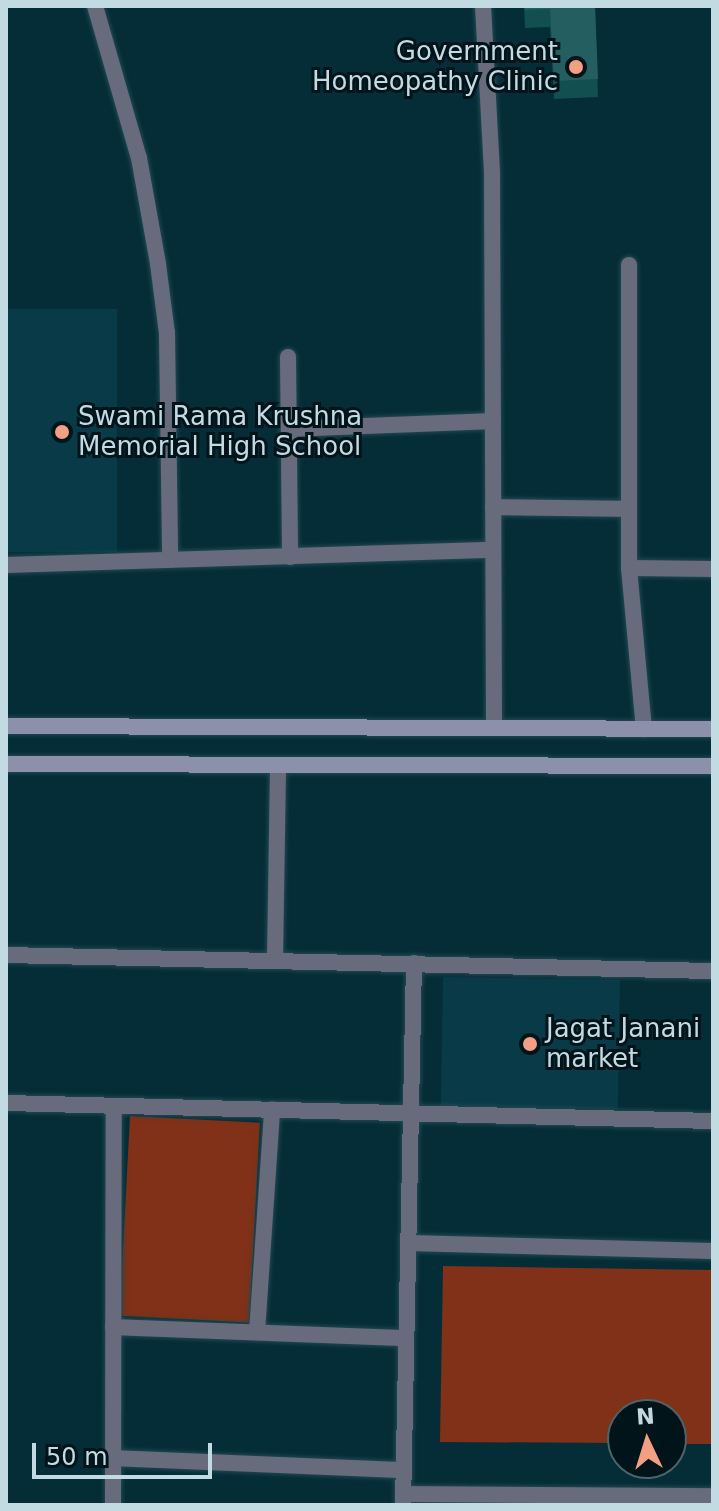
<!DOCTYPE html>
<style>
body{margin:0}
#map{position:relative;width:719px;height:1511px;overflow:hidden;background:#042d37;font-family:"DejaVu Sans",sans-serif}
div>[style]{position:absolute}
.built>*{inset:0;background:#083b47;transform-origin:0 0}
.green>*{inset:0;background:#813117;transform-origin:0 0}
.roads{filter:drop-shadow(0 0 2px #224953) drop-shadow(0 0 2px #224953)}
.street>*{height:16px;margin:-8px;padding:0 8px;transform-origin:8px;border-radius:8px;background:#686b7b}
.secondary>*{height:16px;margin:-8px;padding:0 8px;transform-origin:8px;border-radius:8px;background:#8c90ab}
.wall>*{inset:0;background:#114f51}
.building>*{inset:0;background:#245e61}
.dots>*{width:22px;height:22px;translate:-50% -50%;box-sizing:border-box;border:4px solid #011419;border-radius:50%}
span{translate:-50% -50%;white-space:nowrap;text-align:center;line-height:1.15;-webkit-text-stroke:6px #011419;paint-order:stroke}
.poi-label{font-size:26px;color:#c2dbe3}
.right{translate:-100% -50%;text-align:right}
.left{translate:0 -50%;text-align:left}
.frame{position:absolute;inset:0;border:8px solid #c2dbe3;pointer-events:none}
.north{position:absolute;left:607px;top:1399px;width:80px;height:80px;box-sizing:border-box;background:#011419;border:2px solid #4e646a;border-radius:50%;rotate:356deg;font-size:22px;font-weight:700;line-height:32px;text-align:center;color:#c2dbe3}
.north::after{content:'';display:block;margin:auto;width:28px;height:36px;background:#f39f84;clip-path:polygon(50% 0,100% 100%,50% 72%,0 100%)}
.scale{position:absolute;left:32px;top:1443px;width:180px;height:36px;box-sizing:border-box;border:4px solid #c2dbe3;border-top:0;padding-left:10px;font-size:24px;line-height:28px;white-space:nowrap;color:#c2dbe3;-webkit-text-stroke:6px #011419;paint-order:stroke}
</style>
<div id="map">
<div class="built">
<div style="left:117px;top:309px;width:243px;height:111px;rotate:90deg"></div>
<div style="left:443px;top:977px;width:177px;height:129px;rotate:1deg"></div>
</div>
<div class="green">
<div style="left:130px;top:1116px;width:130px;height:200px;rotate:3deg"></div>
<div style="clip-path:polygon(443px 1266px,713px 1270px,713px 1444px,671px 1444px,671px 1415px,623px 1415px,623px 1443px,440px 1442px)"></div>
</div>
<div class="roads">
<div class="street">
<div style="left:95px;top:6px;width:158px;rotate:73.9deg"></div>
<div style="left:139px;top:158px;width:108px;rotate:79.8deg"></div>
<div style="left:158px;top:264px;width:70px;rotate:82.6deg"></div>
<div style="left:167px;top:333px;width:227px;rotate:89.2deg"></div>
<div style="left:483px;top:6px;width:168px;rotate:86.9deg"></div>
<div style="left:492px;top:174px;width:554px;rotate:89.79deg"></div>
<div style="left:629px;top:265px;width:303px;rotate:90deg"></div>
<div style="left:629px;top:568px;width:162px;rotate:84.7deg"></div>
<div style="left:288px;top:357px;width:200px;rotate:89.4deg"></div>
<div style="left:289px;top:429px;width:204px;rotate:-2.2deg"></div>
<div style="left:493px;top:507px;width:136px;rotate:0.8deg"></div>
<div style="left:6px;top:565px;width:487px;rotate:-1.8deg"></div>
<div style="left:629px;top:568px;width:84px;rotate:0.7deg"></div>
<div style="left:6px;top:955px;width:707px;rotate:1.3deg"></div>
<div style="left:275px;top:960px;width:195px;rotate:-89.1deg"></div>
<div style="left:6px;top:1103px;width:707px;rotate:1.46deg"></div>
<div style="left:408px;top:1243px;width:305px;rotate:1.5deg"></div>
<div style="left:113px;top:1327px;width:293px;rotate:2.2deg"></div>
<div style="left:257px;top:1332px;width:223px;rotate:-86.1deg"></div>
<div style="left:113px;top:1458px;width:291px;rotate:2.4deg"></div>
<div style="left:404px;top:1494px;width:309px;rotate:0.4deg"></div>
<div style="left:113px;top:1505px;width:399px;rotate:-89.9deg"></div>
<div style="left:403px;top:1505px;width:542px;rotate:-88.84deg"></div>
</div>
<div class="secondary">
<div style="left:6px;top:726px;width:707px;rotate:0.24deg"></div>
<div style="left:6px;top:764px;width:707px;rotate:0.16deg"></div>
</div>
</div>
<div class="wall">
<div style="clip-path:polygon(524px 6px,595px 6px,598px 97px,554px 99px,550px 27px,525px 28px)"></div>
</div>
<div class="building">
<div style="clip-path:polygon(524px 6px,595px 6px,598px 79px,554px 81px,550px 9px,525px 10px)"></div>
</div>
<div class="dots">
<div style="left:576px;top:67px;background:#f39f84"></div>
<div style="left:62px;top:432px;background:#f39f84"></div>
<div style="left:530px;top:1044px;background:#f39f84"></div>
</div>
<div class="poi-label">
<span class="right" style="left:558px;top:67px">Government<br>Homeopathy Clinic</span>
<span class="left" style="left:78px;top:432px">Swami Rama Krushna<br>Memorial High School</span>
<span class="left" style="left:546px;top:1044px">Jagat Janani<br>market</span>
</div>
<div class="frame"></div>
<div class="north">N</div>
<div class="scale">50 m</div>
</div>
